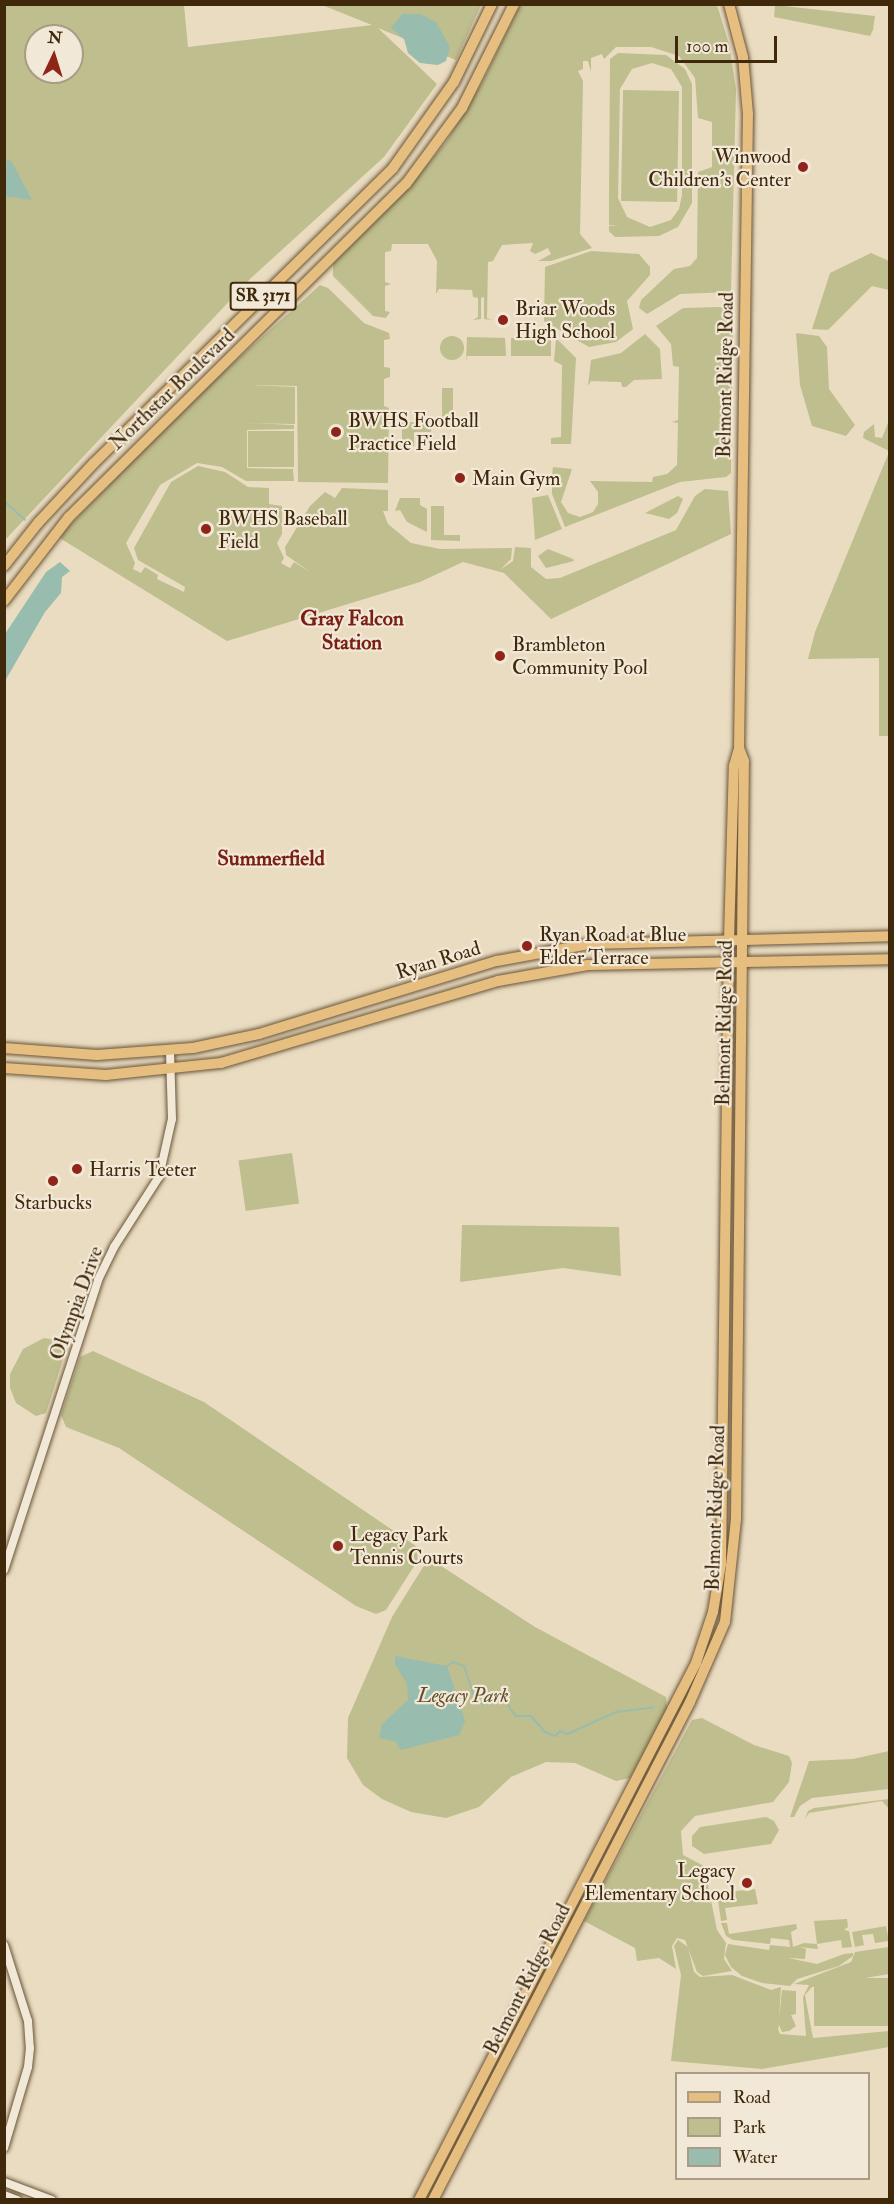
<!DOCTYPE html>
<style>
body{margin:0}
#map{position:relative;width:894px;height:2204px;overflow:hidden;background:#eadcc1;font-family:"IM FELL Double Pica",serif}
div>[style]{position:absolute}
.green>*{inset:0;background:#bfbe8e;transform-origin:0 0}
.round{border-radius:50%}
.water>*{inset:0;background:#98bcae}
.stream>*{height:2px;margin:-1px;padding:0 1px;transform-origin:1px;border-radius:1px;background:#98bcae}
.roads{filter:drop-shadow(0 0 2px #6a5538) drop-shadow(0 0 2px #6a5538)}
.minor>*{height:8px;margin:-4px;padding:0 4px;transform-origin:4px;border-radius:4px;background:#f1e8d7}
.major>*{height:10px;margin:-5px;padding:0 5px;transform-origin:5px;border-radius:5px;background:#e5be80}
.dots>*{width:16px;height:16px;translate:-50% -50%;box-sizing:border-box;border:3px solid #f1e8d7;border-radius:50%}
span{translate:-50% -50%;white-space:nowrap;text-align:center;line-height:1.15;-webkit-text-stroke:4.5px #f1e8d7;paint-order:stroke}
.shield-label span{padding:2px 4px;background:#f1e8d7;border:2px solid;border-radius:4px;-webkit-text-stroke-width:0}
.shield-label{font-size:18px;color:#40280b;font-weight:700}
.poi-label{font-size:20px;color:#40280b}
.right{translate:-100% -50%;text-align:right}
.left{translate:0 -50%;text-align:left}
.street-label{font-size:20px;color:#40280b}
.park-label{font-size:20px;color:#604e2c;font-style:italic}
.neighbourhood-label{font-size:21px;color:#7a1f14;font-weight:700}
.frame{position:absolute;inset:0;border:6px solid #40280b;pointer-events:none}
.legend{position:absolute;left:675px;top:2072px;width:195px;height:108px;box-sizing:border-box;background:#f1e8d7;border:2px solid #aa9b85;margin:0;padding:8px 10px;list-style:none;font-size:18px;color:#40280b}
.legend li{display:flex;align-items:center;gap:12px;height:30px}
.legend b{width:30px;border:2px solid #aa9b85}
.north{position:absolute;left:24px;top:24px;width:60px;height:60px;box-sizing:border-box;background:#f1e8d7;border:2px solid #aa9b85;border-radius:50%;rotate:4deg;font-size:16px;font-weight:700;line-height:24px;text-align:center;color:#40280b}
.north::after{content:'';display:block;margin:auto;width:21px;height:27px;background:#8f2418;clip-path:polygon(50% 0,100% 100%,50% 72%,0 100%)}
.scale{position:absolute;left:675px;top:36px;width:102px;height:27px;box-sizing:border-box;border:3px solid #40280b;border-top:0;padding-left:8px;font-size:18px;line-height:21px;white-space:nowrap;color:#40280b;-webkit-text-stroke:4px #f1e8d7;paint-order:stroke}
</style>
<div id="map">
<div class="green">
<div style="clip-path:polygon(evenodd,4px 5px,184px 5px,188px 47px,372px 25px,322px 5px,481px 5px,456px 60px,378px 28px,437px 84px,384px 157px,251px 278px,5px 540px,4px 5px,36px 36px,72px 36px,72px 72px,36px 72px,36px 36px)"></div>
<div style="clip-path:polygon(520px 5px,717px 5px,729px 44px,736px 89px,731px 292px,680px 294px,647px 314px,639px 308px,641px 300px,674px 269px,690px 266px,697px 258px,698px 172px,712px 167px,712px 122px,698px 118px,695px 78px,679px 56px,651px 47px,616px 47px,604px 59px,602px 54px,591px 58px,591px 72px,588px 61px,583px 61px,583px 69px,578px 71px,583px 81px,580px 234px,592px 248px,551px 261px,538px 261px,551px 254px,548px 248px,535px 254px,530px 251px,533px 243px,502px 245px,493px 261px,488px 262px,487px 318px,492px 320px,484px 319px,484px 297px,481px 298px,481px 319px,473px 320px,478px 317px,478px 298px,473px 297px,472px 290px,439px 289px,436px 294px,437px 261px,428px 244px,392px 244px,391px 251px,385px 252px,385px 282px,391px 284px,385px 286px,385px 311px,390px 312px,386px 318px,373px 316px,333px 276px,333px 263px,411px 185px,446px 142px,483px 81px)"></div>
<div style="clip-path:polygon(775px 5px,875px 16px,873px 30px,870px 36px,774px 17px)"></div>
<div style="clip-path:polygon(evenodd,618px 53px,666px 55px,685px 69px,692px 84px,692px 203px,678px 227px,659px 236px,615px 237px,609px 231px,609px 226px,619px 226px,609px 225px,609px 197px,610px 59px,618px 53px,652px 63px,671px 69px,682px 87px,682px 195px,679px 209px,671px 220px,650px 227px,627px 217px,618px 198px,620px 89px,632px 69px,652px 63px)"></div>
<div style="left:623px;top:90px;width:56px;height:111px;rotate:1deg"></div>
<div style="clip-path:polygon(591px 251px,639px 254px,650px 267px,650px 275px,627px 301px,633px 329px,616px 342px,589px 347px,544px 321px,545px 267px)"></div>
<div style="clip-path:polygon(871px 253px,889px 261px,889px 290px,872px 286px,828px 330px,812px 329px,830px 273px)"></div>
<div style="clip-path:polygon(320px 285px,328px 288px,364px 323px,389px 333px,390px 339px,384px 340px,384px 367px,390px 368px,390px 377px,384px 379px,384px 406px,389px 408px,388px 483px,298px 482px,297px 386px,248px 385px,295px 387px,295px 424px,247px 423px,294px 425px,294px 429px,247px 430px,247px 468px,293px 469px,294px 481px,246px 481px,222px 467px,197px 463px,160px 485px,126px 543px,135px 563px,133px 569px,141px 573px,145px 567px,158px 575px,157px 579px,184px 592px,185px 587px,138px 560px,134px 548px,171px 482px,198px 466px,225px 472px,248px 487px,269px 488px,269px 504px,282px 506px,282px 534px,277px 543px,284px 558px,281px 563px,290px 568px,294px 562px,310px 572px,286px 555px,285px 547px,310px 506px,325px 492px,335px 498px,342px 488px,388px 490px,388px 511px,383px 511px,388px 524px,411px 543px,440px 549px,512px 548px,511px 559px,500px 570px,513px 561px,515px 547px,531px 548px,531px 567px,546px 579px,560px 578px,676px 530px,695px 496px,705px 489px,728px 491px,731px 534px,551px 619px,504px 573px,463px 562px,420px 582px,227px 641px,58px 537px,200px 393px)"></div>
<div style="clip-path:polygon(683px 308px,720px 307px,733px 312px,731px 473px,726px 477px,680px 482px,565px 527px,552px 494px,552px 479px,558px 477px,552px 474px,553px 467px,572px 469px,561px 502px,568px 513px,580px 517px,593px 512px,598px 504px,598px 492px,590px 481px,652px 482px,653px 477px,667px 474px,677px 465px,678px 423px,672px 422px,678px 420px,679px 367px,673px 366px,671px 344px,656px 326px)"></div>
<div style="clip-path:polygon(796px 333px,819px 336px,827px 347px,829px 389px,855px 425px,846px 436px,812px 426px,800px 385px)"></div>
<div style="clip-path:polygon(645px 334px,660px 349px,662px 379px,634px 380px,626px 387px,622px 387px,621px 382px,591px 381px,588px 386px,591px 360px,621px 353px)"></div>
<div class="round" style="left:440px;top:336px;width:24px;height:24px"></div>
<div style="clip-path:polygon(467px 337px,505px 338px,506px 356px,467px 356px,466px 362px)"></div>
<div style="left:511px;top:338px;width:40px;height:18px"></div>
<div style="clip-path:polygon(556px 338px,576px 358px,571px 444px,551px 444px,551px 438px,561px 437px,562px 365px,554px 361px)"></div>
<div style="left:442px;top:388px;width:11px;height:33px"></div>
<div style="clip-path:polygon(889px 420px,889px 451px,863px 438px,864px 432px,874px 424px,875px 437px,882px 438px)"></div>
<div style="clip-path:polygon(402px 422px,432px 422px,431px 432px,414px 432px,414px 446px,402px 447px)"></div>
<div style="left:248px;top:431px;width:46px;height:36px"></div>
<div style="clip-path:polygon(889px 452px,890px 736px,879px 736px,879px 658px,808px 659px,815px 632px)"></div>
<div style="clip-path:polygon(548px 495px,562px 529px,535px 540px,532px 498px)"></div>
<div style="clip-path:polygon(678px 496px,683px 499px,677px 513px,669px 519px,645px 513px)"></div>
<div style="clip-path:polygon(400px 498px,420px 498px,420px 505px,427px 509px,427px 532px,407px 522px,400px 510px,395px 511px)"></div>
<div style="clip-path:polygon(431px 506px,444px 506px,444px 535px,460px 535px,460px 541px,431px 540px)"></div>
<div style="clip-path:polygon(548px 549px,573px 559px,574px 561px,546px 568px,538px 556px)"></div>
<div style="left:292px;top:1153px;width:51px;height:54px;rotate:82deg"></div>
<div style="clip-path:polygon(462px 1225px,619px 1227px,621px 1276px,563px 1268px,460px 1282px)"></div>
<div style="clip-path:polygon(44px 1338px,61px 1341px,66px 1350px,46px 1413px,36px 1416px,16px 1403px,10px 1388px,10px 1374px,23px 1349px)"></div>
<div style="clip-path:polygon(93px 1351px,204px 1402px,416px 1546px,418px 1560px,386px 1610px,376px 1614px,356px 1606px,119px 1448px,66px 1427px,61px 1415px,80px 1357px)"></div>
<div style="clip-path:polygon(432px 1560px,535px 1627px,666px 1697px,667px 1709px,630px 1778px,616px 1781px,575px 1763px,546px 1762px,511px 1777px,479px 1807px,446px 1818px,411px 1812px,382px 1799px,363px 1785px,347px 1758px,348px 1718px,392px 1617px,423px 1567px)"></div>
<div style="clip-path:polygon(702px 1718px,754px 1745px,789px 1756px,792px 1763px,789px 1782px,773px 1802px,695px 1816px,681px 1831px,683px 1855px,704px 1866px,717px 1930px,726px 1943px,724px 1959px,732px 1971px,703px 1976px,697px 1972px,685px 1940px,677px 1938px,672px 1946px,676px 1969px,659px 1958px,637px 1961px,635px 1948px,584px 1921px,692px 1720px)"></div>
<div style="clip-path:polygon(889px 1751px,889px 1789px,812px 1798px,800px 1806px,794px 1817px,790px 1817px,809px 1761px,853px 1759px)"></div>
<div style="clip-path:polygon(889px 1799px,889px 1809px,882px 1801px,809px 1813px,805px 1819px,808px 1811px,814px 1808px)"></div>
<div style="clip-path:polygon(766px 1817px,774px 1821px,779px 1830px,771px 1844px,704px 1854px,692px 1846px,692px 1836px,700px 1827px)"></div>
<div style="clip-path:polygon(755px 1889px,758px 1904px,725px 1908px,727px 1920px,721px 1921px,717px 1893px)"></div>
<div style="clip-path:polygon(847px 1919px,848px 1927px,844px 1930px,849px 1931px,852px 1947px,842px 1948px,841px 1940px,817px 1944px,814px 1921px)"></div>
<div style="clip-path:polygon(721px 1923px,727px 1923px,729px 1934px,796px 1924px,797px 1929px,791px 1932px,793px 1947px,804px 1943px,817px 1944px,818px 1949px,799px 1947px,806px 1949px,805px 1959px,788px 1958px,817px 1964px,844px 1954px,853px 1953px,853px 1956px,839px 1966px,797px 1979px,790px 1986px,762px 1983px,742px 1976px,731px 1967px,725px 1955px,728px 1944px,769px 1950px,770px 1945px,790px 1947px,789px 1940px,771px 1938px,770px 1944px,733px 1940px,726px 1936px)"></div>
<div style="clip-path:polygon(886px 1926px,889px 1941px,875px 1943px,873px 1934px,862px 1935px,864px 1945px,855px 1947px,852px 1932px)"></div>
<div style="clip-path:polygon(678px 1940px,688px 1947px,694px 1972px,700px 1977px,732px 1975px,771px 1990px,781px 1987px,779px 2019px,782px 1990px,796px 1991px,796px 2014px,791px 2015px,796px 2026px,789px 2031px,782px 2032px,779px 2025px,778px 2029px,780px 2034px,806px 2036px,803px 1997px,809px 1985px,794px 1984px,851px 1962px,855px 1952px,889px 1947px,889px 1974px,812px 1987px,805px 1995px,813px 2038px,889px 2031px,889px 2047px,762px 2069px,671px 2061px,681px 1975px,674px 1946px)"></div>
<div style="left:889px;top:1978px;width:48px;height:75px;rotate:90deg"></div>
</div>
<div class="water">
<div style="clip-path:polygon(402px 14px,420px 14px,436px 22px,450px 47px,446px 61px,438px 65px,420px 63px,408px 53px,404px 39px,391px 28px)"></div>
<div style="clip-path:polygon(7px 159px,12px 162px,32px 200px,5px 196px)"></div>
<div style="clip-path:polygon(60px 562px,70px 571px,62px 577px,61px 593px,45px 612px,5px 681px,5px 634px,46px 572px)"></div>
<div style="clip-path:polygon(395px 1656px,447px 1666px,465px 1721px,459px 1735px,401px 1750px,395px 1741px,379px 1738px,382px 1724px,408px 1700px,407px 1684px,395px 1664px)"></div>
</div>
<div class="stream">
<div style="left:4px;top:501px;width:28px;rotate:42deg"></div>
<div style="left:447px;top:1666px;width:7px;rotate:-34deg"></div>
<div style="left:453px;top:1662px;width:12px;rotate:20deg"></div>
<div style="left:464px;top:1666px;width:35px;rotate:72deg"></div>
<div style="left:475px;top:1699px;width:10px;rotate:29deg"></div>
<div style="left:484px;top:1704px;width:21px;rotate:-8deg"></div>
<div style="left:505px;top:1701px;width:19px;rotate:54deg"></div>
<div style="left:516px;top:1716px;width:15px"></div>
<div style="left:531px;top:1716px;width:21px;rotate:49deg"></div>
<div style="left:545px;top:1732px;width:11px;rotate:22deg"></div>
<div style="left:555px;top:1736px;width:7px;rotate:-45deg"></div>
<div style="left:560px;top:1731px;width:8px;rotate:23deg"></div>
<div style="left:567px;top:1734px;width:54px;rotate:-24.2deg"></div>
<div style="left:616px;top:1712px;width:38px;rotate:-7deg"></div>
</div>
<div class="roads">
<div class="minor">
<div style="left:4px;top:1570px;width:305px;rotate:-72deg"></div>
<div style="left:98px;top:1280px;width:37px;rotate:-64deg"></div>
<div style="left:114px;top:1247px;width:83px;rotate:-57.3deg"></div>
<div style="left:159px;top:1177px;width:59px;rotate:-77.4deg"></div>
<div style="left:172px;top:1119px;width:68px;rotate:-91.7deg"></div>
<div style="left:4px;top:1945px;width:80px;rotate:72.5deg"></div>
<div style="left:28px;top:2021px;width:27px;rotate:86deg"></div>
<div style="left:30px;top:2048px;width:19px;rotate:96deg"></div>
<div style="left:28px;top:2067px;width:84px;rotate:106.5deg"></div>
<div style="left:4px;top:2182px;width:51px;rotate:20.6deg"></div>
<div style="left:4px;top:2195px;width:14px;rotate:21deg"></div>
</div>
<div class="major">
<div style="left:4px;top:566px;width:55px;rotate:-51.7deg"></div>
<div style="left:38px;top:523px;width:82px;rotate:-47deg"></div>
<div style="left:94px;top:463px;width:420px;rotate:-44.6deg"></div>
<div style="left:393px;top:168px;width:105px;rotate:-54.7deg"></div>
<div style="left:454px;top:82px;width:87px;rotate:-64deg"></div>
<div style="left:4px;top:601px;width:106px;rotate:-52.3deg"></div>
<div style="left:69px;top:517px;width:474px;rotate:-44.7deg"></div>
<div style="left:406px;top:184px;width:94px;rotate:-53.6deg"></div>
<div style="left:462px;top:108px;width:116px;rotate:-63.4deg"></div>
<div style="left:4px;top:1048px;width:93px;rotate:4.3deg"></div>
<div style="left:97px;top:1055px;width:96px;rotate:-4.2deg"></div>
<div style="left:193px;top:1048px;width:67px;rotate:-12deg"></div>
<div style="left:259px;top:1034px;width:249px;rotate:-17.1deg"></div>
<div style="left:497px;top:961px;width:95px;rotate:-10.4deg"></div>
<div style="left:590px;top:944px;width:300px;rotate:-1.5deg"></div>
<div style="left:4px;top:1068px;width:102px;rotate:3.9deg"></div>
<div style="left:106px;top:1075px;width:116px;rotate:-6deg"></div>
<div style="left:221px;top:1063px;width:289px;rotate:-16.5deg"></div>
<div style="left:498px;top:981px;width:91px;rotate:-10.1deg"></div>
<div style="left:588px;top:965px;width:302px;rotate:-1.1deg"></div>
<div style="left:419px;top:2200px;width:604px;rotate:-62.71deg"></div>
<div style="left:696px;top:1663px;width:54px;rotate:-71.6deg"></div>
<div style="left:713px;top:1612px;width:49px;rotate:-80.5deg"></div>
<div style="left:721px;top:1564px;width:624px;rotate:-89.27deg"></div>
<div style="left:729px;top:940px;width:174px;rotate:-88.4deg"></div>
<div style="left:734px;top:766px;width:19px;rotate:-74deg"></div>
<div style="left:739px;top:748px;width:634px;rotate:-89.19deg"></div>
<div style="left:748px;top:114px;width:57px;rotate:-95deg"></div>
<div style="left:743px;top:57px;width:55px;rotate:-104.8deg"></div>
<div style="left:433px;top:2200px;width:560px;rotate:-62.7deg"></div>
<div style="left:690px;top:1702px;width:87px;rotate:-66.4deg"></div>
<div style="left:725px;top:1622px;width:104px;rotate:-83.9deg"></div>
<div style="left:736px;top:1519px;width:758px;rotate:-89.4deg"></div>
<div style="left:744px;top:761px;width:14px;rotate:-111deg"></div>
</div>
</div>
<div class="dots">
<div style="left:803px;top:167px;background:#8f2418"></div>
<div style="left:503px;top:320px;background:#8f2418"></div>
<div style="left:336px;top:432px;background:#8f2418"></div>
<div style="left:460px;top:478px;background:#8f2418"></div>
<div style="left:206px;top:529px;background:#8f2418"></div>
<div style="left:500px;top:656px;background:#8f2418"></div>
<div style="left:527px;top:946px;background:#8f2418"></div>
<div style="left:77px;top:1169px;background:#8f2418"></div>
<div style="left:53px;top:1181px;background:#8f2418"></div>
<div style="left:338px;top:1546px;background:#8f2418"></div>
<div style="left:747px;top:1883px;background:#8f2418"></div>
</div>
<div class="shield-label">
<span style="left:263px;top:296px">SR 3171</span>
</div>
<div class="poi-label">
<span class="right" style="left:791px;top:168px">Winwood<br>Children's Center</span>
<span class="left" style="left:515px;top:320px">Briar Woods<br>High School</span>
<span class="left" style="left:348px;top:432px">BWHS Football<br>Practice Field</span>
<span class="left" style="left:472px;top:478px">Main Gym</span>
<span class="left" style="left:218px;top:530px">BWHS Baseball<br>Field</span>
<span class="left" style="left:512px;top:656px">Brambleton<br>Community Pool</span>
<span class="left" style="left:539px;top:946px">Ryan Road at Blue<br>Elder Terrace</span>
<span class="left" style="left:89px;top:1169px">Harris Teeter</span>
<span style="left:53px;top:1202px">Starbucks</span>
<span class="left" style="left:350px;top:1546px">Legacy Park<br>Tennis Courts</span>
<span class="right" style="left:735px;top:1882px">Legacy<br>Elementary School</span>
</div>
<div class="street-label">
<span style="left:725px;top:375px;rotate:-89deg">Belmont Ridge Road</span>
<span style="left:172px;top:389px;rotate:-44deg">Northstar Boulevard</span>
<span style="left:438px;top:960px;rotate:-17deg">Ryan Road</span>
<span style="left:724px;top:1023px;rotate:-89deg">Belmont Ridge Road</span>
<span style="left:76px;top:1303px;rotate:-70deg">Olympia Drive</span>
<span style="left:715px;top:1508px;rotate:-88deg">Belmont Ridge Road</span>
<span style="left:527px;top:1979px;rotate:-63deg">Belmont Ridge Road</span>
</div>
<div class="park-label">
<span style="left:463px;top:1695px">Legacy Park</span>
</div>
<div class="neighbourhood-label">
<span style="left:352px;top:631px">Gray Falcon<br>Station</span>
<span style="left:271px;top:859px">Summerfield</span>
</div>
<div class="frame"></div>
<ul class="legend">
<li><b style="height:8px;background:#e5be80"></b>Road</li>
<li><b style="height:16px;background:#bfbe8e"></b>Park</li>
<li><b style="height:16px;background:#98bcae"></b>Water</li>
</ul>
<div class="north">N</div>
<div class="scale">100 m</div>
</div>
